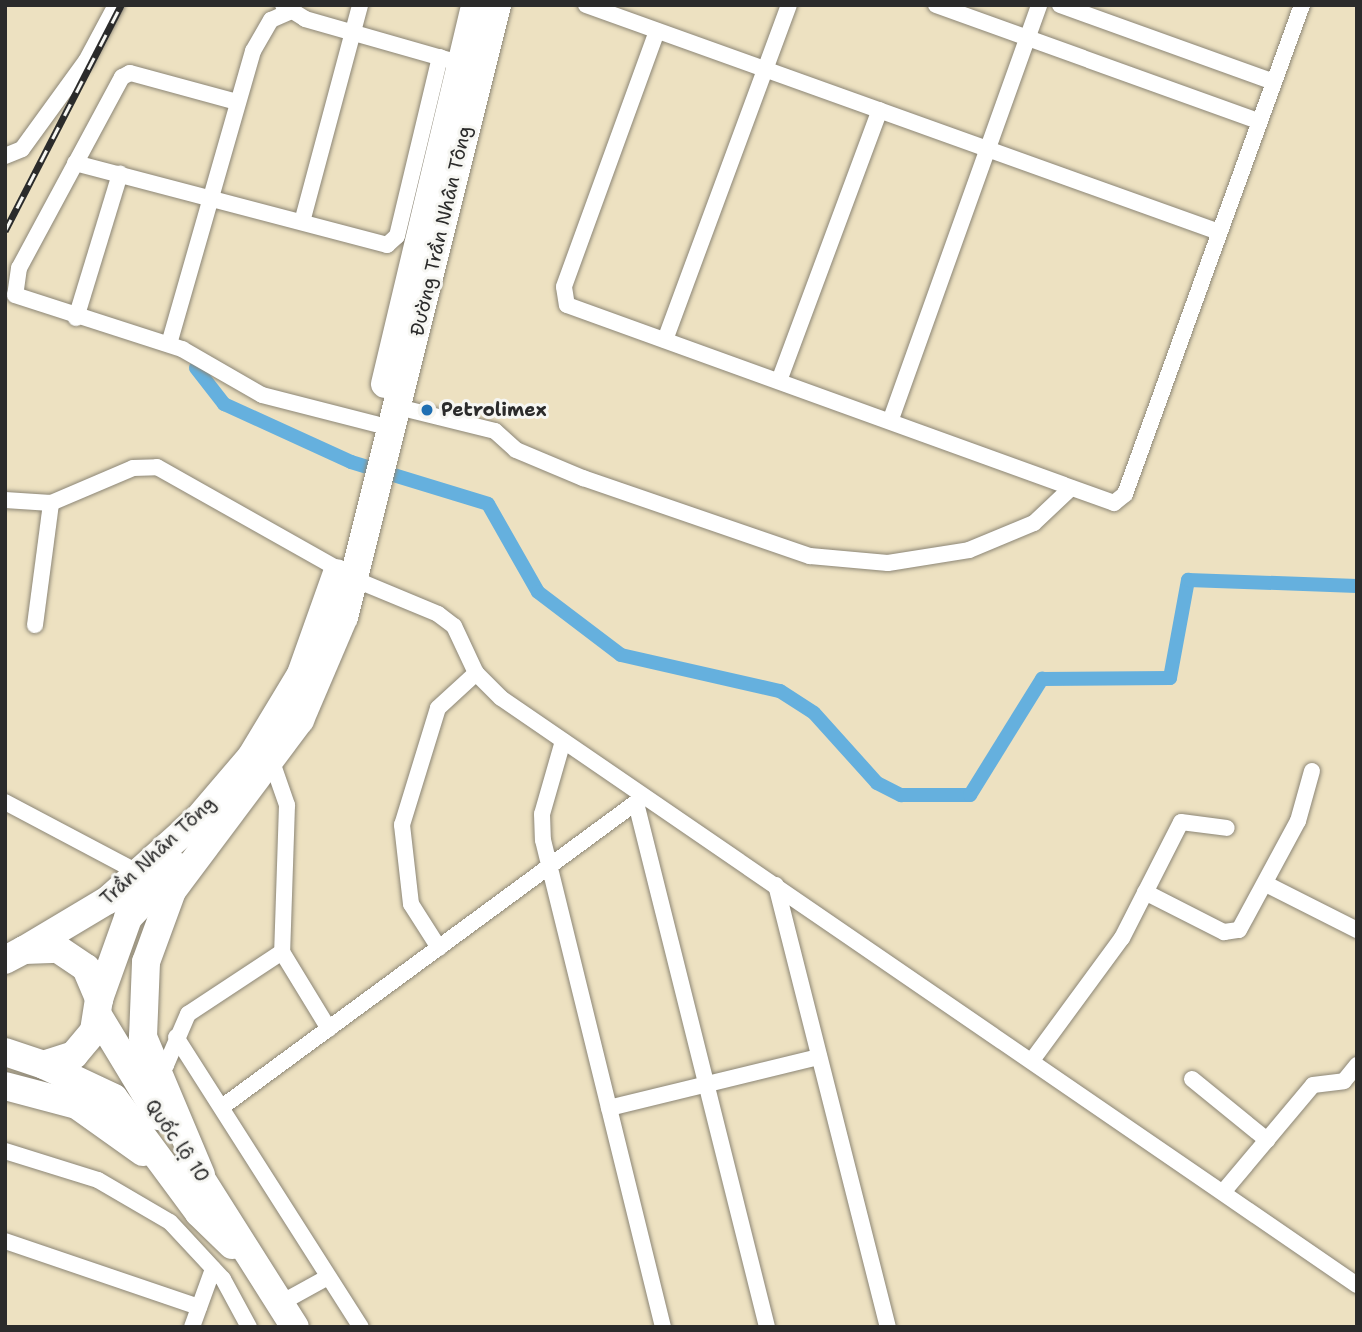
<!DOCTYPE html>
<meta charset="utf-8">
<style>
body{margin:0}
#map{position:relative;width:1362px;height:1332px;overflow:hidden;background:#ede1c1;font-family:"Shantell Sans",sans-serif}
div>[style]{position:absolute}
.canal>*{height:14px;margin:-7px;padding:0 7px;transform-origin:7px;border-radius:7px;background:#65b0de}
.roads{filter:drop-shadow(0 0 2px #8c8676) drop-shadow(0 0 2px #8c8676)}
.minor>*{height:16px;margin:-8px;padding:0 8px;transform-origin:8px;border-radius:8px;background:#fff}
.trunk>*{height:28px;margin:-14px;padding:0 14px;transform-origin:14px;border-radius:14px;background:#fff}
.rail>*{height:7px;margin-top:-3.5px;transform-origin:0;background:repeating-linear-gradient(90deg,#f6f6f2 0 13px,#2b2b2b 0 26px);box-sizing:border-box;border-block:2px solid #2b2b2b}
.dots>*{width:19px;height:19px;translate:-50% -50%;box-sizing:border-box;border:4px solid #f6f6f2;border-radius:50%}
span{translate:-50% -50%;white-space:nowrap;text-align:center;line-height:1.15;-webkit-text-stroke:6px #f6f6f2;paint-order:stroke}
.street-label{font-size:19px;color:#2b2b2b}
.poi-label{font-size:19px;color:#2b2b2b;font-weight:700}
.left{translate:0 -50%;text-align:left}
.frame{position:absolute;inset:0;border:7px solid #2b2b2b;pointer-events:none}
</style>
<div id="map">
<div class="canal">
<div style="left:196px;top:368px;width:46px;rotate:52.1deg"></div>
<div style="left:224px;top:404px;width:140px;rotate:24.5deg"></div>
<div style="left:351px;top:462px;width:143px;rotate:17deg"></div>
<div style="left:488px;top:504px;width:101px;rotate:60.4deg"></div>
<div style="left:538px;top:592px;width:104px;rotate:37.2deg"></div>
<div style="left:621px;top:655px;width:163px;rotate:12.8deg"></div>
<div style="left:780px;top:691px;width:40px;rotate:32.9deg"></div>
<div style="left:814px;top:713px;width:94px;rotate:48deg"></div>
<div style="left:877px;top:783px;width:27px;rotate:27deg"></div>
<div style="left:901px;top:795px;width:69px"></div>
<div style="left:970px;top:795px;width:137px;rotate:-58.2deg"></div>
<div style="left:1042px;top:679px;width:128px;rotate:-0.4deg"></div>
<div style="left:1170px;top:678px;width:100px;rotate:-79.6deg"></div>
<div style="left:1188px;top:580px;width:169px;rotate:2deg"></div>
</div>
<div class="roads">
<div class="minor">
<div style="left:283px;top:5px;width:26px;rotate:32deg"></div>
<div style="left:305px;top:19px;width:150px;rotate:15.9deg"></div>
<div style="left:586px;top:5px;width:672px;rotate:19.73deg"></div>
<div style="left:936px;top:5px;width:343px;rotate:19.8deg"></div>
<div style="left:1060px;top:5px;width:227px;rotate:19.8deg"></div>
<div style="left:657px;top:31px;width:272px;rotate:110deg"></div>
<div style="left:564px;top:287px;width:18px;rotate:81deg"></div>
<div style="left:567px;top:305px;width:582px;rotate:19.9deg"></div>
<div style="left:1114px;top:503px;width:14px;rotate:-39deg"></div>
<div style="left:1125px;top:494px;width:520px;rotate:-70.1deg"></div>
<div style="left:237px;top:102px;width:111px;rotate:-164.8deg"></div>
<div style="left:130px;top:73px;width:9px;rotate:153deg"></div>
<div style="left:122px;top:77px;width:217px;rotate:118.3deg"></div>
<div style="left:19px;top:268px;width:27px;rotate:98deg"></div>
<div style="left:15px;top:295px;width:176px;rotate:17.9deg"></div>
<div style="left:182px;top:349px;width:92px;rotate:29.9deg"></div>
<div style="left:262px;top:395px;width:118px;rotate:14.3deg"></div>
<div style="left:5px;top:156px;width:18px;rotate:-22deg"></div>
<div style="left:22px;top:149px;width:109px;rotate:-54deg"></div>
<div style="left:86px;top:61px;width:64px;rotate:-61.8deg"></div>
<div style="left:75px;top:163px;width:323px;rotate:14.7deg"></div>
<div style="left:387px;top:245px;width:13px;rotate:-42deg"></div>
<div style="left:397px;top:236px;width:184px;rotate:-76.5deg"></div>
<div style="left:302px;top:222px;width:225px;rotate:-75deg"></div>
<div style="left:76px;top:318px;width:151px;rotate:-73deg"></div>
<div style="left:665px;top:340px;width:357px;rotate:-69.7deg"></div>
<div style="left:169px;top:344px;width:305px;rotate:-74deg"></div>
<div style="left:253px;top:51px;width:36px;rotate:-60deg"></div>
<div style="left:271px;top:20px;width:20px;rotate:-24deg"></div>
<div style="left:779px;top:381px;width:289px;rotate:-69.6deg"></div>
<div style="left:398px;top:407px;width:100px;rotate:13.9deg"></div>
<div style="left:495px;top:431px;width:28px;rotate:42deg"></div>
<div style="left:516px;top:450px;width:73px;rotate:22.7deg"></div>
<div style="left:583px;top:478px;width:240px;rotate:19deg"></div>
<div style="left:810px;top:556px;width:78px;rotate:5.1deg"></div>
<div style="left:888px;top:563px;width:82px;rotate:-9.1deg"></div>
<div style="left:969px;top:550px;width:70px;rotate:-22.6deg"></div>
<div style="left:1034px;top:523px;width:51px;rotate:-43.4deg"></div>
<div style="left:891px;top:419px;width:440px;rotate:-70.3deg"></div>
<div style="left:5px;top:500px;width:46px;rotate:3.7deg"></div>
<div style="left:51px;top:503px;width:89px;rotate:-23.1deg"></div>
<div style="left:133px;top:468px;width:24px;rotate:-2deg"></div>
<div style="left:157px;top:467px;width:208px;rotate:29.4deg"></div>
<div style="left:354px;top:579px;width:91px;rotate:22.6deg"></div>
<div style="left:438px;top:614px;width:20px;rotate:37deg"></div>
<div style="left:454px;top:626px;width:52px;rotate:64.9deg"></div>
<div style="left:476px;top:673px;width:35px;rotate:45deg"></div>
<div style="left:501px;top:698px;width:1038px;rotate:34.44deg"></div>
<div style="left:35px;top:625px;width:123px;rotate:-82.5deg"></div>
<div style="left:563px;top:741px;width:76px;rotate:106deg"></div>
<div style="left:542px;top:814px;width:26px;rotate:88deg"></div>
<div style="left:543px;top:840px;width:502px;rotate:76.16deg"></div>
<div style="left:272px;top:762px;width:46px;rotate:70.8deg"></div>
<div style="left:287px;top:805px;width:147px;rotate:91.9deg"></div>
<div style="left:282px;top:952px;width:90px;rotate:58.6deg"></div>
<div style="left:5px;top:802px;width:152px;rotate:27.9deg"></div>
<div style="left:636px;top:803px;width:540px;rotate:75.96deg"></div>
<div style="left:1266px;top:884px;width:102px;rotate:26.8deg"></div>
<div style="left:776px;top:885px;width:456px;rotate:75.8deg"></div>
<div style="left:1145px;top:892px;width:89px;rotate:26.9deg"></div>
<div style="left:1224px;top:932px;width:15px;rotate:-8deg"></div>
<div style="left:1239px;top:930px;width:124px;rotate:-61.6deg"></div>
<div style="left:1298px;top:821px;width:52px;rotate:-74.4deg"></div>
<div style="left:439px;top:948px;width:52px;rotate:-122.5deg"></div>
<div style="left:411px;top:904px;width:80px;rotate:-96.5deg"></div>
<div style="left:402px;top:825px;width:122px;rotate:-72.9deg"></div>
<div style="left:438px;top:708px;width:52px;rotate:-42.6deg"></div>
<div style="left:176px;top:1037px;width:344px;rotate:57.5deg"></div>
<div style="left:1033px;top:1059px;width:150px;rotate:-53.7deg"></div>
<div style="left:1122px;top:938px;width:130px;rotate:-63deg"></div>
<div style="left:1181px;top:822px;width:46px;rotate:7.4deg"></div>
<div style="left:153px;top:1072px;width:15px;rotate:-28deg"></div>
<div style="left:166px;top:1065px;width:56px;rotate:-66.7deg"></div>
<div style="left:188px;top:1014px;width:113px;rotate:-33.4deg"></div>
<div style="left:1192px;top:1079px;width:97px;rotate:39.1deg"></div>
<div style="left:222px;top:1107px;width:521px;rotate:-36.34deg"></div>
<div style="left:609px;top:1108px;width:216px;rotate:-13.7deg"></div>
<div style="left:5px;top:1151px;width:97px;rotate:17.3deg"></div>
<div style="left:98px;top:1180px;width:83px;rotate:30.3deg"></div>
<div style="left:170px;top:1222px;width:78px;rotate:47.1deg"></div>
<div style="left:223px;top:1279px;width:55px;rotate:61.6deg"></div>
<div style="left:1224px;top:1191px;width:138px;rotate:-50deg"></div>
<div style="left:1313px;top:1085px;width:31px;rotate:-7deg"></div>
<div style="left:1344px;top:1081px;width:21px;rotate:-51deg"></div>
<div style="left:5px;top:1241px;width:205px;rotate:18.8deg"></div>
<div style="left:279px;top:1304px;width:56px;rotate:-28.9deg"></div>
<div style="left:192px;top:1327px;width:62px;rotate:-70.1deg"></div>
</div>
<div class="trunk">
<div style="left:385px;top:384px;width:390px;rotate:-76.6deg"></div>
<div style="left:24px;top:950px;width:98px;rotate:-30.8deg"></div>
<div style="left:108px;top:900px;width:120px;rotate:-42deg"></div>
<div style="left:197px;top:820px;width:83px;rotate:-49.4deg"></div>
<div style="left:251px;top:757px;width:97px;rotate:-58.9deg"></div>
<div style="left:301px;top:674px;width:107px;rotate:-70.4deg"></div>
<div style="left:5px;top:960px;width:21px;rotate:-28deg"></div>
<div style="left:24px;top:950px;width:34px;rotate:-2deg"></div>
<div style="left:58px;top:949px;width:34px;rotate:34deg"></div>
<div style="left:86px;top:968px;width:34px;rotate:67deg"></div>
<div style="left:99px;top:999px;width:32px;rotate:99deg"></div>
<div style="left:94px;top:1031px;width:31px;rotate:130deg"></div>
<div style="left:74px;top:1055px;width:32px;rotate:162deg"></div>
<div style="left:44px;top:1065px;width:41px;rotate:-161.6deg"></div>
<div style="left:99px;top:999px;width:86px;rotate:-70.3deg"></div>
<div style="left:128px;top:918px;width:71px;rotate:-46.7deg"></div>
<div style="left:99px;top:1017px;width:116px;rotate:58.8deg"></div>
<div style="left:44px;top:1065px;width:77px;rotate:25.2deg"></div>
<div style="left:114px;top:1098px;width:143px;rotate:53.5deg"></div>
<div style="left:199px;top:1213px;width:46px;rotate:44.1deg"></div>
<div style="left:5px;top:1086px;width:74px;rotate:14.8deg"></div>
<div style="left:77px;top:1105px;width:81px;rotate:35.5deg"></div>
<div style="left:190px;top:1161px;width:196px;rotate:57.7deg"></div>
<div style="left:201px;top:1175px;width:150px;rotate:-112.8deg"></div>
<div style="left:143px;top:1037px;width:75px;rotate:-87.7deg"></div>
<div style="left:146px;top:962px;width:76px;rotate:-69.9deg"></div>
<div style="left:172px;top:891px;width:214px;rotate:-53.2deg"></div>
<div style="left:300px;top:720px;width:112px;rotate:-66.9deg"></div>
<div style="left:344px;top:617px;width:631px;rotate:-75.96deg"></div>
</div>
</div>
<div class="rail">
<div style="left:5px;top:231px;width:254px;rotate:-62.8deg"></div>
</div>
<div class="dots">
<div style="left:427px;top:410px;background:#1f6fb2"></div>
</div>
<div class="street-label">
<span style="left:441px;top:231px;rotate:-77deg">Đường Trần Nhân Tông</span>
<span style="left:158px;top:851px;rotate:-43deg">Trần Nhân Tông</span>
<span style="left:177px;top:1141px;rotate:55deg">Quốc lộ 10</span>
</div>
<div class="poi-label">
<span class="left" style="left:441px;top:410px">Petrolimex</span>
</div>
<div class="frame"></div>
</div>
